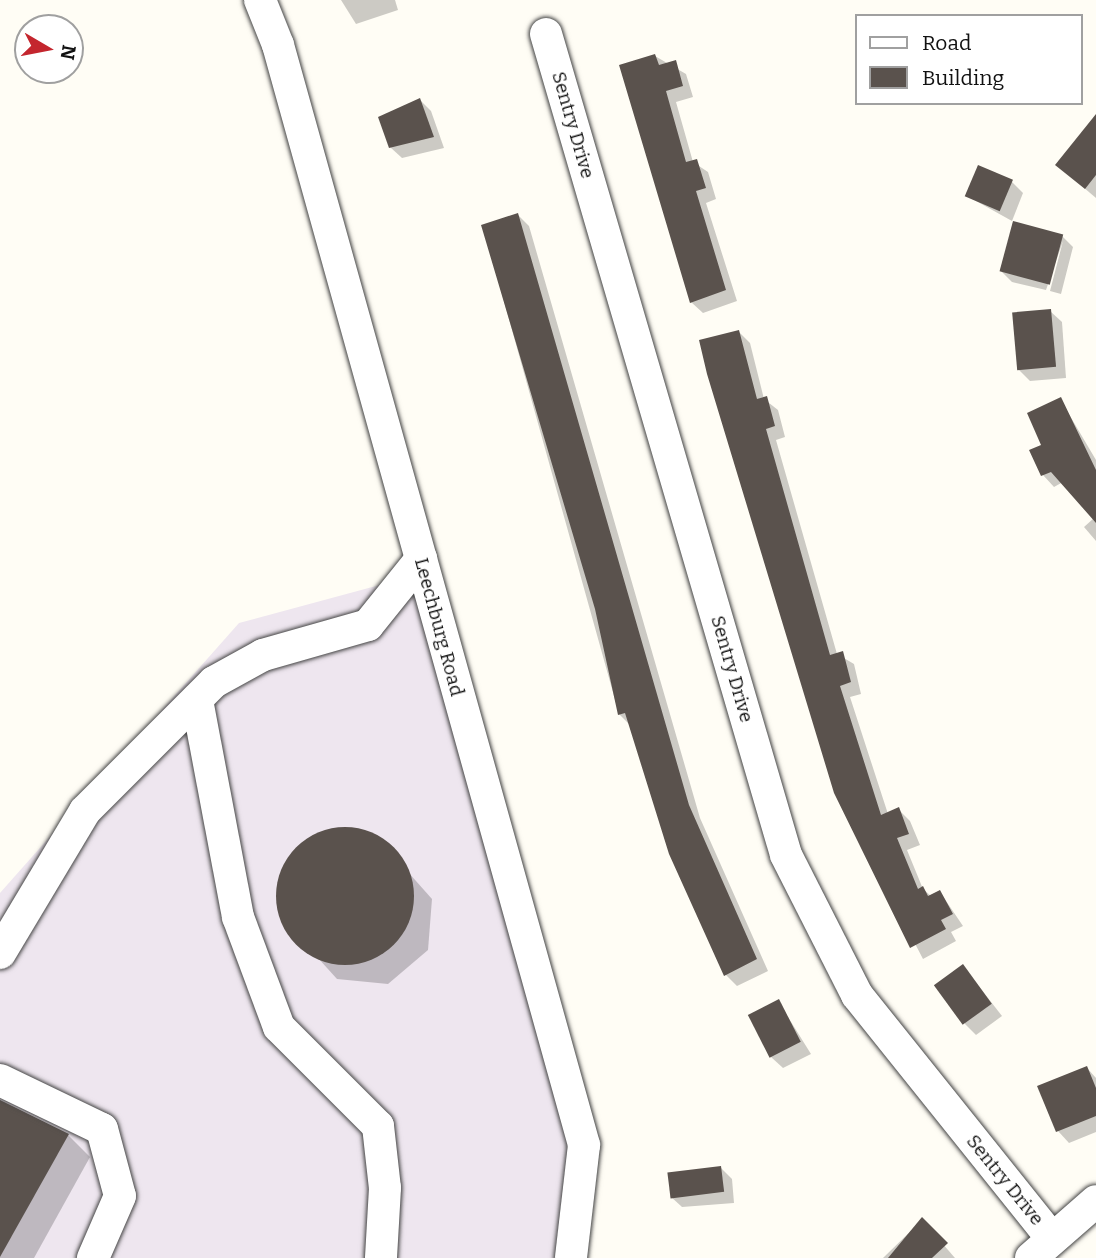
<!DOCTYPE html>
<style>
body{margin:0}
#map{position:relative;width:1096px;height:1258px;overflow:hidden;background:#fffdf5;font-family:Bitter,serif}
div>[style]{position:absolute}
.industrial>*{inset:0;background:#eee6ef}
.shadow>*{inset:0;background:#0003}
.building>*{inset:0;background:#5a524d;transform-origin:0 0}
.round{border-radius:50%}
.roads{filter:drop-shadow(0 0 2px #444) drop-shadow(0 0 2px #444)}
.minor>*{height:32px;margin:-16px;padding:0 16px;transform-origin:16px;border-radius:16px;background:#fff}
span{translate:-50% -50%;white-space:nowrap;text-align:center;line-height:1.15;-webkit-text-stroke:7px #fff;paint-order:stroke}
.street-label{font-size:19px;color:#111}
.legend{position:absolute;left:855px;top:14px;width:228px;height:91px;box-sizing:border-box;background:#fff;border:2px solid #a0a0a0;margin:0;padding:9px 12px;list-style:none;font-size:21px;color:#111}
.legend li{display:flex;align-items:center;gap:14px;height:35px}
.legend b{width:35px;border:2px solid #a0a0a0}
.north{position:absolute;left:14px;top:14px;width:70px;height:70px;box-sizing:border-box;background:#fff;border:2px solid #a0a0a0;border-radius:50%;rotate:100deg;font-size:19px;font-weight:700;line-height:28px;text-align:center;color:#111}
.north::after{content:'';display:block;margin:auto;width:24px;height:32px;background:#c4262e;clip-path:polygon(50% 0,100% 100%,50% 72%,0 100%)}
</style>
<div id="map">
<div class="industrial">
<div style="clip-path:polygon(424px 573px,581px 1189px,566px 1258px,0 1258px,0 893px,239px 623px)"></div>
</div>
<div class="shadow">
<div style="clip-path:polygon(341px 0,395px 0,398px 10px,356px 24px)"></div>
<div style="clip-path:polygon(655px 56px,686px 74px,693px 97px,676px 102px,693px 162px,708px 172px,716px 199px,706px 203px,737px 301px,703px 313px,691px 302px)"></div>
<div style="clip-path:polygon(420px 100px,431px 111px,444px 148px,402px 158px,390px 147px)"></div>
<div style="clip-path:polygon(1096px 116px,1096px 198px,1057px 165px)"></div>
<div style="clip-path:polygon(1012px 182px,1023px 193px,1012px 221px,967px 196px)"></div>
<div style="clip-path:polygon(518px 215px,529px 226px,700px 818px,768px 971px,737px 986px,726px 975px,631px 726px,619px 714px,483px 226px)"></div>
<div style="clip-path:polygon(1062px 236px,1073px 247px,1061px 294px,1050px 291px,1063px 241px,1046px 290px,1012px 282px,1001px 271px)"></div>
<div style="clip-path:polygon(1050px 311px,1062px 322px,1066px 378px,1030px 381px,1018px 369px)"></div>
<div style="clip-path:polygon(739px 332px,750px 343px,764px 399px,778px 410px,785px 437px,776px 440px,837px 654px,854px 664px,861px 694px,850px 697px,888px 814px,899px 810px,910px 821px,920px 845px,907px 850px,923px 889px,931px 896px,940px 892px,963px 926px,951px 932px,956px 941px,923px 959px,836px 792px)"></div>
<div style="clip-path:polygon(1060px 399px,1096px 460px,1096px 541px,1084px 527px,1094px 518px,1063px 482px,1054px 487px,1043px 475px,1044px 445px)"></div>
<div style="clip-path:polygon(324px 831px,376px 836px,432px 899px,428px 950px,388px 984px,337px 979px,280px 916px,285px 865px)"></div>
<div style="clip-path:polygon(963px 966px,1002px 1016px,976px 1035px,965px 1024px)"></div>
<div style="clip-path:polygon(778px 1001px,811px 1054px,783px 1068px,771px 1057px)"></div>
<div style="clip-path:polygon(1087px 1068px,1096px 1078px,1096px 1132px,1069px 1143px,1058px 1131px)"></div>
<div style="clip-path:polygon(0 1100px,68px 1135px,90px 1157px,34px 1258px,0 1258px)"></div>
<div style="clip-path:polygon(721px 1168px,732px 1179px,734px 1203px,682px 1207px,670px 1196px)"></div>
<div style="clip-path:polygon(922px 1220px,955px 1258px,883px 1258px)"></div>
</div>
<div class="building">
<div style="clip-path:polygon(655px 54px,659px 65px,676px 60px,683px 86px,666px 91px,686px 162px,697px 159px,706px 188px,696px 191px,726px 290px,690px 303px,619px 65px)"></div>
<div style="clip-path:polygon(420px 98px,434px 137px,389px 148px,378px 117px)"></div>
<div style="clip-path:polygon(1096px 114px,1096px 175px,1085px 189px,1055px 165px)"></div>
<div style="left:978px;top:165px;width:38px;height:34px;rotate:23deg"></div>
<div style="clip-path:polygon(518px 213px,689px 805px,757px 959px,724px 976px,669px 854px,625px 713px,618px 715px,595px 609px,481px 225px)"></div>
<div style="left:1013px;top:221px;width:52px;height:52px;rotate:15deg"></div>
<div style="left:1051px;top:309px;width:58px;height:39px;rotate:85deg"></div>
<div style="clip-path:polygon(739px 330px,757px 399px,767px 396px,775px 426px,766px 429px,830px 655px,843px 651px,851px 682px,840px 686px,881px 815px,899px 807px,909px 834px,897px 838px,918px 889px,923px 886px,928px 896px,940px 890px,953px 914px,941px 920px,946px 929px,910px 948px,834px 793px,707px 374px,699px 340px)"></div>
<div style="clip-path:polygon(1061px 397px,1096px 470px,1096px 523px,1051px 472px,1041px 476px,1029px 450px,1041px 445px,1027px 413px)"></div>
<div class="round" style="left:276px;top:827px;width:138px;height:138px"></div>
<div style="left:963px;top:964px;width:49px;height:36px;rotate:54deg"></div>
<div style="left:779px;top:999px;width:48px;height:35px;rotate:63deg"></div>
<div style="clip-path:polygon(1087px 1066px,1096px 1088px,1096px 1116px,1056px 1132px,1037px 1086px)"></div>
<div style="clip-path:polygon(0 1100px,69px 1134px,0 1257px)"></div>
<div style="left:721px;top:1166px;width:26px;height:54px;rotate:83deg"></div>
<div style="clip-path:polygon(922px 1217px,948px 1243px,932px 1258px,888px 1258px)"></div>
</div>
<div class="roads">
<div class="minor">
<div style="left:260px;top:0;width:48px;rotate:68.2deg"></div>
<div style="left:278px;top:45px;width:1142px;rotate:74.45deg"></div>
<div style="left:584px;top:1145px;width:114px;rotate:96.6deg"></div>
<div style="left:546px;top:34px;width:855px;rotate:73.7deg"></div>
<div style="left:786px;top:855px;width:157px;rotate:63.1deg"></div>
<div style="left:857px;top:995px;width:310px;rotate:51.3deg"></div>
<div style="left:197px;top:700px;width:221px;rotate:79.3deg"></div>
<div style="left:238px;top:917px;width:117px;rotate:69.6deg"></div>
<div style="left:279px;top:1027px;width:140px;rotate:45deg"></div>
<div style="left:378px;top:1126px;width:62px;rotate:83.6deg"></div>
<div style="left:385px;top:1188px;width:70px;rotate:93.3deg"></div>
<div style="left:0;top:953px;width:165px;rotate:-59.1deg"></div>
<div style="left:85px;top:811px;width:182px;rotate:-45deg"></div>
<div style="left:214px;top:682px;width:56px;rotate:-28.9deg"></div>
<div style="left:263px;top:655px;width:109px;rotate:-15.9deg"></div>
<div style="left:368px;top:625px;width:85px;rotate:-51.2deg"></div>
<div style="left:0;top:1080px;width:113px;rotate:25.7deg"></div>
<div style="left:102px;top:1129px;width:69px;rotate:75deg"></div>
<div style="left:120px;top:1196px;width:68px;rotate:113.5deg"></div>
<div style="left:1031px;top:1258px;width:86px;rotate:-41.2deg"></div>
</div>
</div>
<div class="street-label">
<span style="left:573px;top:125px;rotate:74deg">Sentry Drive</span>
<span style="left:439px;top:627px;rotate:75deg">Leechburg Road</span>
<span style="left:732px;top:669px;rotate:74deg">Sentry Drive</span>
<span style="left:1005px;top:1180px;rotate:51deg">Sentry Drive</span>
</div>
<ul class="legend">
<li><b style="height:9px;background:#fff"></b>Road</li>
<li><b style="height:19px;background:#5a524d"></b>Building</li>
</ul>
<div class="north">N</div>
</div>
